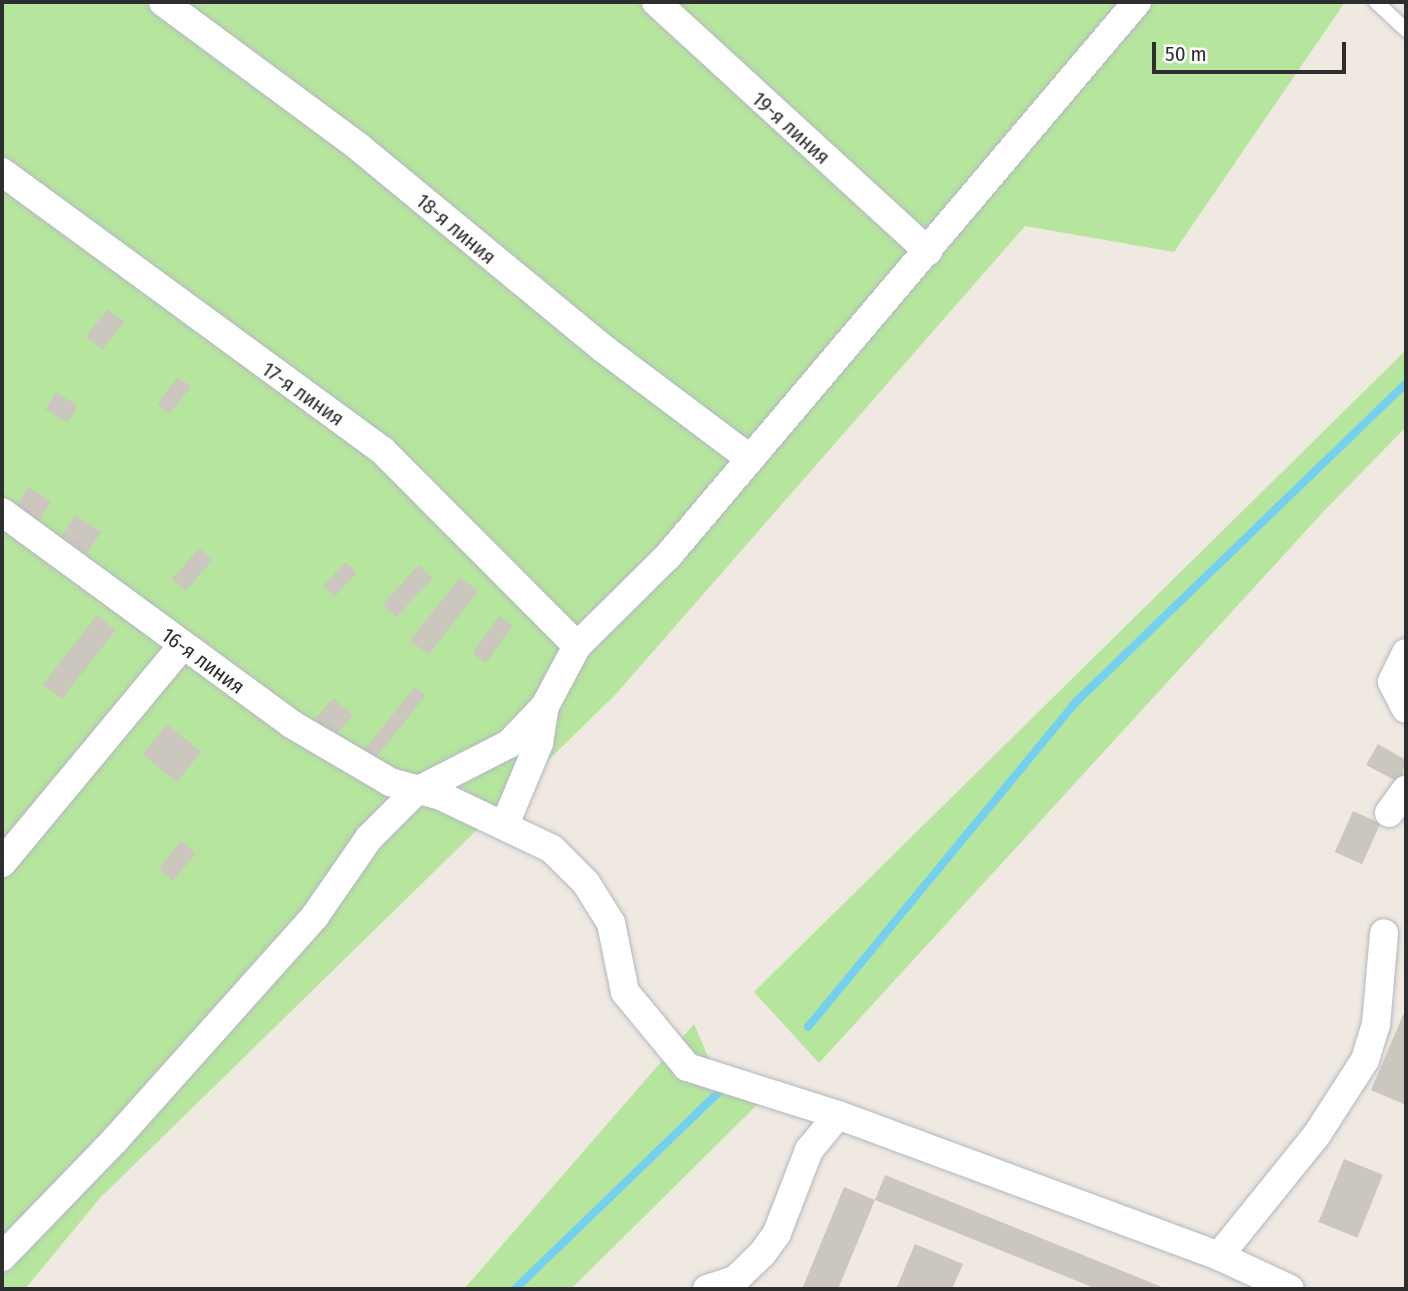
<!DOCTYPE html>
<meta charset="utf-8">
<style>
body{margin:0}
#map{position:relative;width:1408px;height:1291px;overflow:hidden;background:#efe9e1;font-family:"Fira Sans Condensed",sans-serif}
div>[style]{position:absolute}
.green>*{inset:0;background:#b6e59e}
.stream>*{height:8px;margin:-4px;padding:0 4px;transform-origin:4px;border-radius:4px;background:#75cff0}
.building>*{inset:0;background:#cbc7bf;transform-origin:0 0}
.roads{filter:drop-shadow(0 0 2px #b4b7c1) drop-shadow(0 0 2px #b4b7c1)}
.service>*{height:14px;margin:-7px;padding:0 7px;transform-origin:7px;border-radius:7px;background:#fff}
.minor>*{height:28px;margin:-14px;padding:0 14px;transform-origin:14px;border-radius:14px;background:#fff}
span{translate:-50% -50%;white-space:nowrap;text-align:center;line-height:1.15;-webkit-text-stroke:7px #fff;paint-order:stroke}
.street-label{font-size:21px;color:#2e2e2e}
.frame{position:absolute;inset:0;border:4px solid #2e2e2e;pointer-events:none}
.scale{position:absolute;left:1152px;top:42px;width:194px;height:32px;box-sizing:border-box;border:4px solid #2e2e2e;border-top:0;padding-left:9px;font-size:21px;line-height:24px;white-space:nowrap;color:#2e2e2e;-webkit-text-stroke:5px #fff;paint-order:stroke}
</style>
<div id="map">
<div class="green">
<div style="clip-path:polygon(2px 2px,1345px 2px,1174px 252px,1025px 226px,616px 694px,100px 1198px,25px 1289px,2px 1289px)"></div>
<div style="clip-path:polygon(1406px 350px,1406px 427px,1323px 512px,819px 1063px,754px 992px)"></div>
<div style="clip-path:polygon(694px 1024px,709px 1059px,761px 1101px,571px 1289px,464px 1289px)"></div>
</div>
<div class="stream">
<div style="left:808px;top:1027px;width:423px;rotate:-50.5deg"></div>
<div style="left:1077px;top:701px;width:458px;rotate:-44deg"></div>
<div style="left:515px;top:1289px;width:293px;rotate:-44deg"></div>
</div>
<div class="building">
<div style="left:108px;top:309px;width:21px;height:35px;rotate:39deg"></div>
<div style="left:178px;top:377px;width:16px;height:34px;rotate:38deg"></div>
<div style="left:56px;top:392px;width:26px;height:20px;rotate:32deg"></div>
<div style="left:28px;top:487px;width:27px;height:24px;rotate:31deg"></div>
<div style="left:75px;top:515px;width:31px;height:26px;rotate:33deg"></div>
<div style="left:199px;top:548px;width:18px;height:41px;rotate:41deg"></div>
<div style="left:345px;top:562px;width:16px;height:32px;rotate:43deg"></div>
<div style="left:419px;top:565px;width:19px;height:54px;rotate:43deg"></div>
<div style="left:460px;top:577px;width:23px;height:81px;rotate:38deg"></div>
<div style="left:97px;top:615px;width:24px;height:88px;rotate:38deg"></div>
<div style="left:499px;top:616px;width:17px;height:46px;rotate:36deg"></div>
<div style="left:415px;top:687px;width:14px;height:82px;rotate:39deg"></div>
<div style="left:334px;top:698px;width:26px;height:28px;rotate:43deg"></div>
<div style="left:167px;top:724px;width:44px;height:39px;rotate:39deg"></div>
<div style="clip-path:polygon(1378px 744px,1406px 760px,1400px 783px,1366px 765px)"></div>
<div style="left:1353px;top:811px;width:30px;height:45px;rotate:24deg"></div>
<div style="left:181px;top:841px;width:19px;height:36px;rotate:39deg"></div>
<div style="clip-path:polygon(1406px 1008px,1406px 1105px,1371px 1090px)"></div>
<div style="left:1344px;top:1159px;width:42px;height:68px;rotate:22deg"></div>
<div style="clip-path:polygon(885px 1175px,1167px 1289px,1097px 1289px,875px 1200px,838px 1289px,802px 1289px,844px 1187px,875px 1200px)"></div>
<div style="clip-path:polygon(915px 1244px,963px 1264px,952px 1289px,896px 1289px)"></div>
</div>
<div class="roads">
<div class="service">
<div style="left:1376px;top:2px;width:41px;rotate:43deg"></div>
</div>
<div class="minor">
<div style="left:163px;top:2px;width:245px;rotate:36.5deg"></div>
<div style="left:360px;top:148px;width:316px;rotate:39.5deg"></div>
<div style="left:604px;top:349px;width:180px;rotate:36.9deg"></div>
<div style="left:656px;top:2px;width:369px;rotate:42.5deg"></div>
<div style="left:2px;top:172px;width:471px;rotate:36.2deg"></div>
<div style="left:382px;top:450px;width:276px;rotate:45.1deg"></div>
<div style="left:2px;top:512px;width:361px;rotate:36.2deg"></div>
<div style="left:293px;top:725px;width:113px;rotate:30.4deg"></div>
<div style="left:390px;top:782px;width:53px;rotate:15.4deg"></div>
<div style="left:441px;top:796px;width:123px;rotate:25.5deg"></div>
<div style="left:552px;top:849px;width:48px;rotate:45deg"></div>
<div style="left:586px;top:883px;width:47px;rotate:58deg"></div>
<div style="left:611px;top:923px;width:70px;rotate:78.5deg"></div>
<div style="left:625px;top:992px;width:97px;rotate:50.4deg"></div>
<div style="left:687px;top:1067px;width:158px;rotate:17.6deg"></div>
<div style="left:1406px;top:653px;width:32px;rotate:116deg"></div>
<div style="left:1392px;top:682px;width:30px;rotate:63deg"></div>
<div style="left:1389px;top:813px;width:29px;rotate:-54deg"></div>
<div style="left:505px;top:824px;width:88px;rotate:-67.2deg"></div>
<div style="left:539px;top:743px;width:37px;rotate:-81deg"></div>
<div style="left:545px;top:706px;width:68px;rotate:-61.9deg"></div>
<div style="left:577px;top:646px;width:128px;rotate:-44.7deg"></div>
<div style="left:668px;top:556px;width:726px;rotate:-49.75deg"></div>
<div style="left:2px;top:863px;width:282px;rotate:-50.3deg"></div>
<div style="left:1219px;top:1256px;width:154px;rotate:-51.1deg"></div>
<div style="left:1316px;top:1136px;width:90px;rotate:-57.2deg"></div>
<div style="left:1365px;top:1060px;width:37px;rotate:-73deg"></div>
<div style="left:1376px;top:1025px;width:92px;rotate:-85deg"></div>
<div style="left:2px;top:1257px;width:163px;rotate:-46deg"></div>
<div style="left:115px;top:1140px;width:300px;rotate:-48.2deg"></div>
<div style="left:315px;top:916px;width:95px;rotate:-55.3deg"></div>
<div style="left:369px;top:838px;width:65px;rotate:-45deg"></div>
<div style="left:415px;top:792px;width:106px;rotate:-27.1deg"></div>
<div style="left:509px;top:744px;width:52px;rotate:-46.5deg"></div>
<div style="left:707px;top:1289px;width:29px;rotate:-18deg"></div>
<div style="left:735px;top:1280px;width:37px;rotate:-44deg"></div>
<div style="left:762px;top:1254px;width:26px;rotate:-54deg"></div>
<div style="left:777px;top:1233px;width:89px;rotate:-68.9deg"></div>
<div style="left:809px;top:1150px;width:45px;rotate:-50.4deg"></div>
<div style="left:838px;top:1115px;width:406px;rotate:20.3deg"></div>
<div style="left:1219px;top:1256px;width:78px;rotate:24.9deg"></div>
</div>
</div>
<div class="street-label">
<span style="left:791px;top:128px;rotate:42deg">19-я линия</span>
<span style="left:456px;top:229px;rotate:40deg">18-я линия</span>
<span style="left:303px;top:394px;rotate:35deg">17-я линия</span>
<span style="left:203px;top:661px;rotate:36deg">16-я линия</span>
</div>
<div class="frame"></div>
<div class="scale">50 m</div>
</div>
